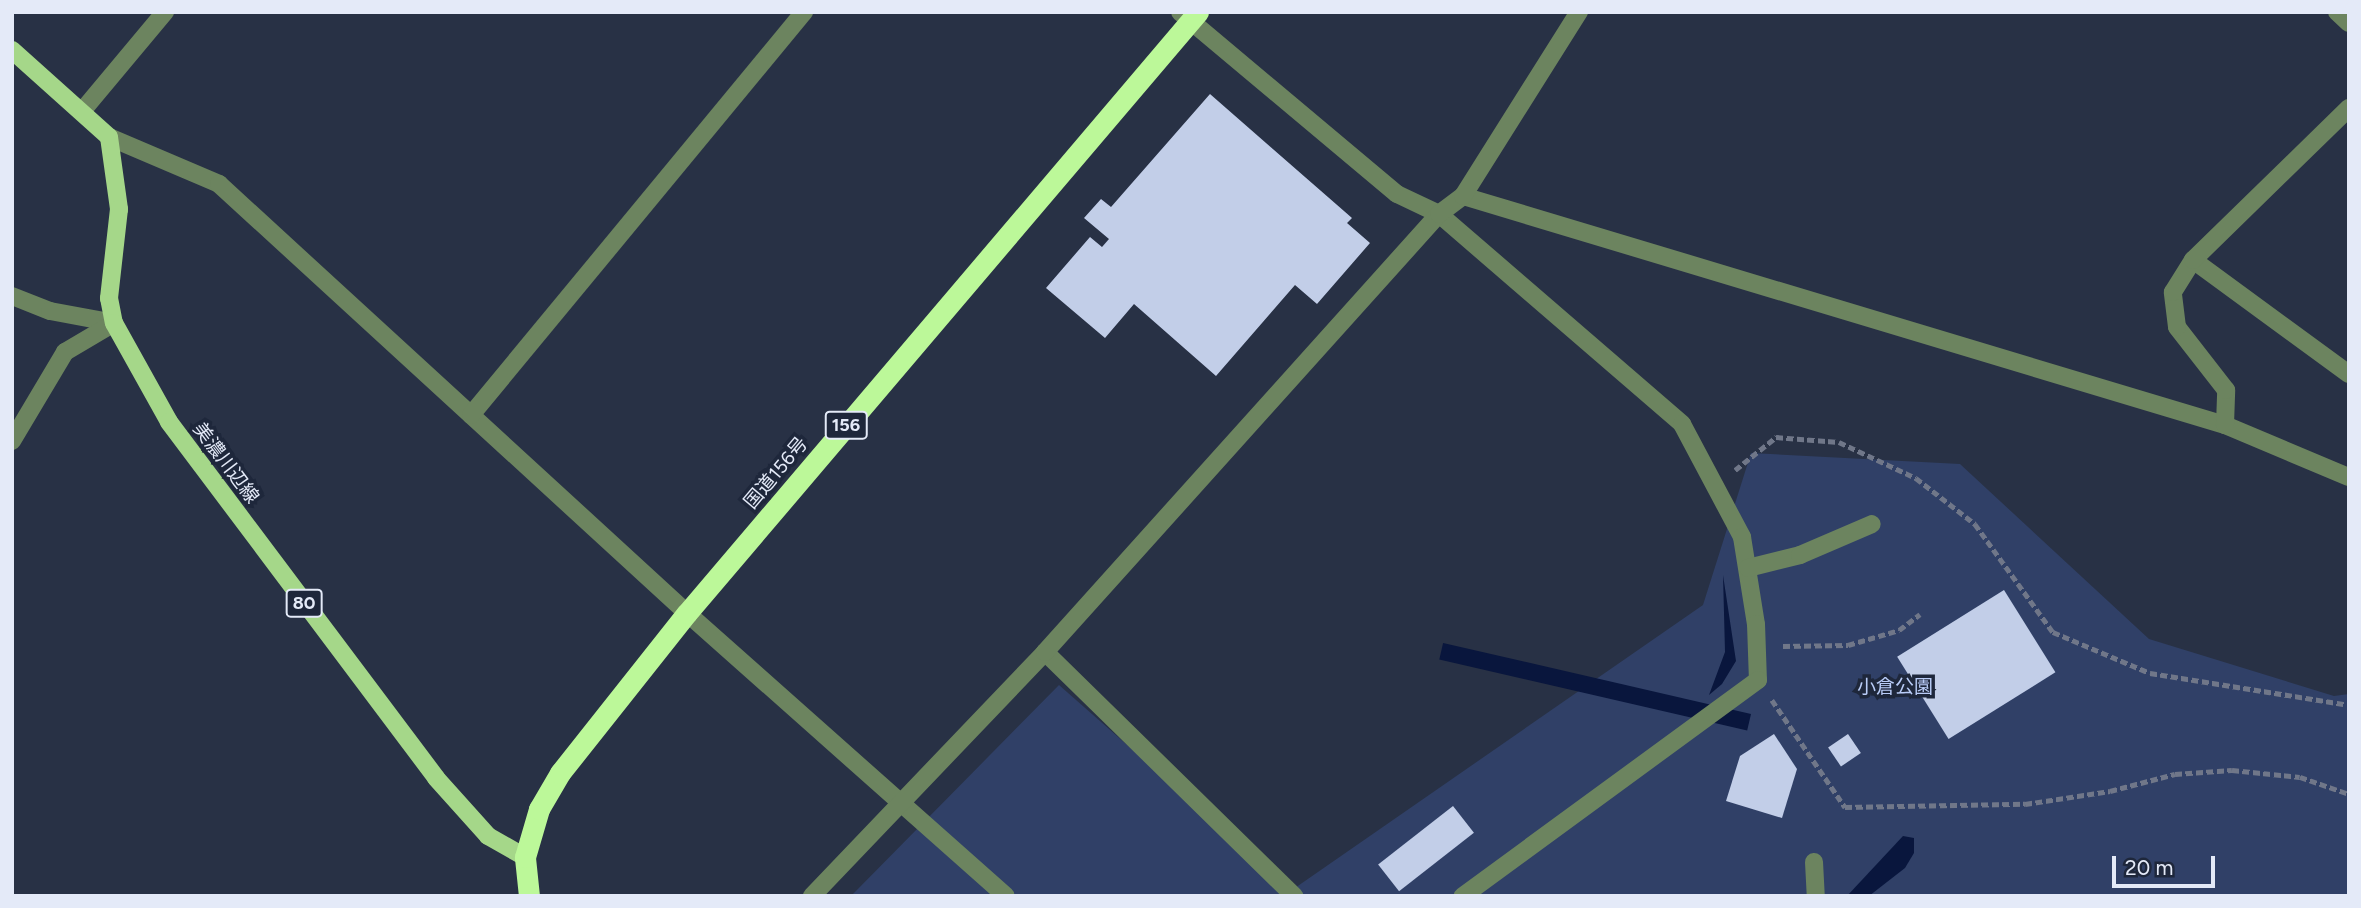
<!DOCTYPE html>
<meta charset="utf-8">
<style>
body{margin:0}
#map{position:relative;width:2361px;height:908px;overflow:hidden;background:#283145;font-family:Figtree,"Noto Sans JP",sans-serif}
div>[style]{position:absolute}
.green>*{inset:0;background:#304067}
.water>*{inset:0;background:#09163d;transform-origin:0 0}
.building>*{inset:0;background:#c2cee8;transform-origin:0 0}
.path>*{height:4.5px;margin-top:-2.25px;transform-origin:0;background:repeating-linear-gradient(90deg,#707789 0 7px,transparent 0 10.5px)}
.minor>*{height:18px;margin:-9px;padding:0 9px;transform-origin:9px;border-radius:9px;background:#6c845f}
.major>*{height:18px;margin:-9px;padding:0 9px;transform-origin:9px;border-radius:9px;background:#a5d789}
.highway>*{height:21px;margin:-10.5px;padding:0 10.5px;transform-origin:10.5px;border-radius:10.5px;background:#bcf899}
span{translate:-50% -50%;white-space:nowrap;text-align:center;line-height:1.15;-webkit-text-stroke:7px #1e273b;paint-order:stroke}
.shield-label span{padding:2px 5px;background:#1e273b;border:2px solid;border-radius:5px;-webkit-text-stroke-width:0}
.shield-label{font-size:18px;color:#e4eaf8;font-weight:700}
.street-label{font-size:19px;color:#e4eaf8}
.park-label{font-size:19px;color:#b9ccf7}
.frame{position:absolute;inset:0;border:14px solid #e4eaf8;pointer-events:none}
.scale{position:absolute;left:2112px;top:856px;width:103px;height:32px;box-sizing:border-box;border:4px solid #e4eaf8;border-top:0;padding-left:9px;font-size:21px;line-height:24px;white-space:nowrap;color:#e4eaf8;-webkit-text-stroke:5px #1e273b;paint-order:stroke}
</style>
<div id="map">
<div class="green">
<div style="clip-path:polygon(1751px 453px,1960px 464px,2149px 639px,2334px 696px,2349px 694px,2349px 896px,851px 896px,1059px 685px,1292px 890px,1703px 605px)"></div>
</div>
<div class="water">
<div style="clip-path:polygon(1723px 575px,1736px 661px,1722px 684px,1709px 695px,1725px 652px)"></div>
<div style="left:1751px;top:714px;width:17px;height:316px;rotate:103deg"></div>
<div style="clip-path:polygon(1903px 836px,1914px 838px,1914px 853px,1905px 868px,1869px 896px,1847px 896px)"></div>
</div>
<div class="building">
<div style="clip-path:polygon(1210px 94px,1352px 218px,1347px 223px,1370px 243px,1317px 304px,1295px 285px,1216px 376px,1134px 304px,1105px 338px,1046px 288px,1090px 237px,1102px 247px,1109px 239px,1084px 218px,1101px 199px,1111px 207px)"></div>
<div style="left:2004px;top:590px;width:97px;height:126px;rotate:58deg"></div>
<div style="clip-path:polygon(1774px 734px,1797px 769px,1782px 818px,1726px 801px,1740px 756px)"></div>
<div style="left:1848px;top:734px;width:23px;height:24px;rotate:56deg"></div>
<div style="left:1453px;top:806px;width:34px;height:95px;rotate:52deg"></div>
</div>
<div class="path">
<div style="left:1735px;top:470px;width:53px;rotate:-38.8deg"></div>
<div style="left:1776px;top:437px;width:63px;rotate:4.5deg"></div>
<div style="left:1839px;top:442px;width:85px;rotate:25.1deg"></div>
<div style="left:1916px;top:478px;width:75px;rotate:37.9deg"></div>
<div style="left:1975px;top:524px;width:133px;rotate:54.2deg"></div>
<div style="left:2053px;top:632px;width:105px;rotate:22.9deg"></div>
<div style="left:2150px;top:673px;width:202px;rotate:9.1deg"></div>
<div style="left:1783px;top:646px;width:65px;rotate:-0.9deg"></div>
<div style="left:1848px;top:645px;width:53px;rotate:-16.4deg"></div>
<div style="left:1899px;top:630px;width:26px;rotate:-37deg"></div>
<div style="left:1772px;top:700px;width:130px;rotate:55.7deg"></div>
<div style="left:1845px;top:807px;width:180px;rotate:-1deg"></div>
<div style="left:2025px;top:804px;width:86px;rotate:-8.7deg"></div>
<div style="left:2110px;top:791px;width:67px;rotate:-14.7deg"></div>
<div style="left:2175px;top:774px;width:57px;rotate:-4deg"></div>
<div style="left:2232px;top:770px;width:68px;rotate:5.9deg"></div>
<div style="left:2300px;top:777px;width:52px;rotate:19.1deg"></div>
</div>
<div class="minor">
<div style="left:1180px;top:12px;width:283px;rotate:40deg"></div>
<div style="left:1397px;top:194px;width:47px;rotate:25.5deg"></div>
<div style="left:1439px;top:214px;width:321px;rotate:40.8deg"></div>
<div style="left:1682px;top:424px;width:128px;rotate:62deg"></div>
<div style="left:1742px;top:537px;width:88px;rotate:80.9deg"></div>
<div style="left:1756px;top:624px;width:56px;rotate:88deg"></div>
<div style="left:1758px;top:680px;width:366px;rotate:143.8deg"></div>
<div style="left:2337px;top:12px;width:16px;rotate:43deg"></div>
<div style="left:83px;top:110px;width:128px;rotate:-50.1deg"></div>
<div style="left:109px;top:137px;width:120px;rotate:23.1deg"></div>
<div style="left:219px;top:184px;width:635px;rotate:42.51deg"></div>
<div style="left:687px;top:613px;width:426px;rotate:41.6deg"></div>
<div style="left:1463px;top:196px;width:796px;rotate:16.73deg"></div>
<div style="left:2225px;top:425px;width:134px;rotate:22.8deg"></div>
<div style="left:2193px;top:260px;width:193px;rotate:36.2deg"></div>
<div style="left:12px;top:296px;width:41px;rotate:21.5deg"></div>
<div style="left:50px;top:311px;width:65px;rotate:10.6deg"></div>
<div style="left:471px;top:415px;width:523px;rotate:-50.43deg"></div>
<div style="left:2225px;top:425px;width:35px;rotate:-88deg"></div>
<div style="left:2226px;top:390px;width:80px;rotate:-127.9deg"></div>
<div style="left:2177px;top:327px;width:35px;rotate:-97deg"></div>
<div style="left:2173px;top:292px;width:38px;rotate:-58deg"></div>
<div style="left:2193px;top:260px;width:218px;rotate:-44.3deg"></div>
<div style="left:12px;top:441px;width:104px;rotate:-59.2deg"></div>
<div style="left:65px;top:352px;width:57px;rotate:-30.6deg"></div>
<div style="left:1748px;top:568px;width:54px;rotate:-14deg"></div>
<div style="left:1800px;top:555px;width:78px;rotate:-23.3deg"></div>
<div style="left:1045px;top:652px;width:349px;rotate:44.4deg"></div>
<div style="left:1814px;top:862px;width:34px;rotate:87deg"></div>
<div style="left:812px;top:896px;width:337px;rotate:-46.3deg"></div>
<div style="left:1045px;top:652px;width:589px;rotate:-48.03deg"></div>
<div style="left:1439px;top:214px;width:30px;rotate:-37deg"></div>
<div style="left:1463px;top:196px;width:218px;rotate:-57.8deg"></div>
</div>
<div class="major">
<div style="left:12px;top:50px;width:130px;rotate:41.9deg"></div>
<div style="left:109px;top:137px;width:73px;rotate:82.1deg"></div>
<div style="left:119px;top:209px;width:90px;rotate:96.4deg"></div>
<div style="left:109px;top:298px;width:25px;rotate:79deg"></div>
<div style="left:114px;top:323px;width:113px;rotate:60.9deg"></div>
<div style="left:169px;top:422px;width:445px;rotate:53.1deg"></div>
<div style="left:436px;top:778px;width:78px;rotate:48.1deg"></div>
<div style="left:488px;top:836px;width:43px;rotate:29.6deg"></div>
</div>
<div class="highway">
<div style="left:529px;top:896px;width:39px;rotate:-96deg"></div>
<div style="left:525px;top:857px;width:50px;rotate:-73.7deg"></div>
<div style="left:539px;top:809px;width:42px;rotate:-59.7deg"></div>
<div style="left:560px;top:773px;width:204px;rotate:-51.6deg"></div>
<div style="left:687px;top:613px;width:789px;rotate:-49.63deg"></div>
</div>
<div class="shield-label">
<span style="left:846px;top:425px">156</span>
<span style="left:304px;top:603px">80</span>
</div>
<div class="street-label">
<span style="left:226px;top:463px;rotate:53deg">美濃川辺線</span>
<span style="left:776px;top:473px;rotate:-50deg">国道156号</span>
</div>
<div class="park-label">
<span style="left:1895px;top:687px">小倉公園</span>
</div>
<div class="frame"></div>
<div class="scale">20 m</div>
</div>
